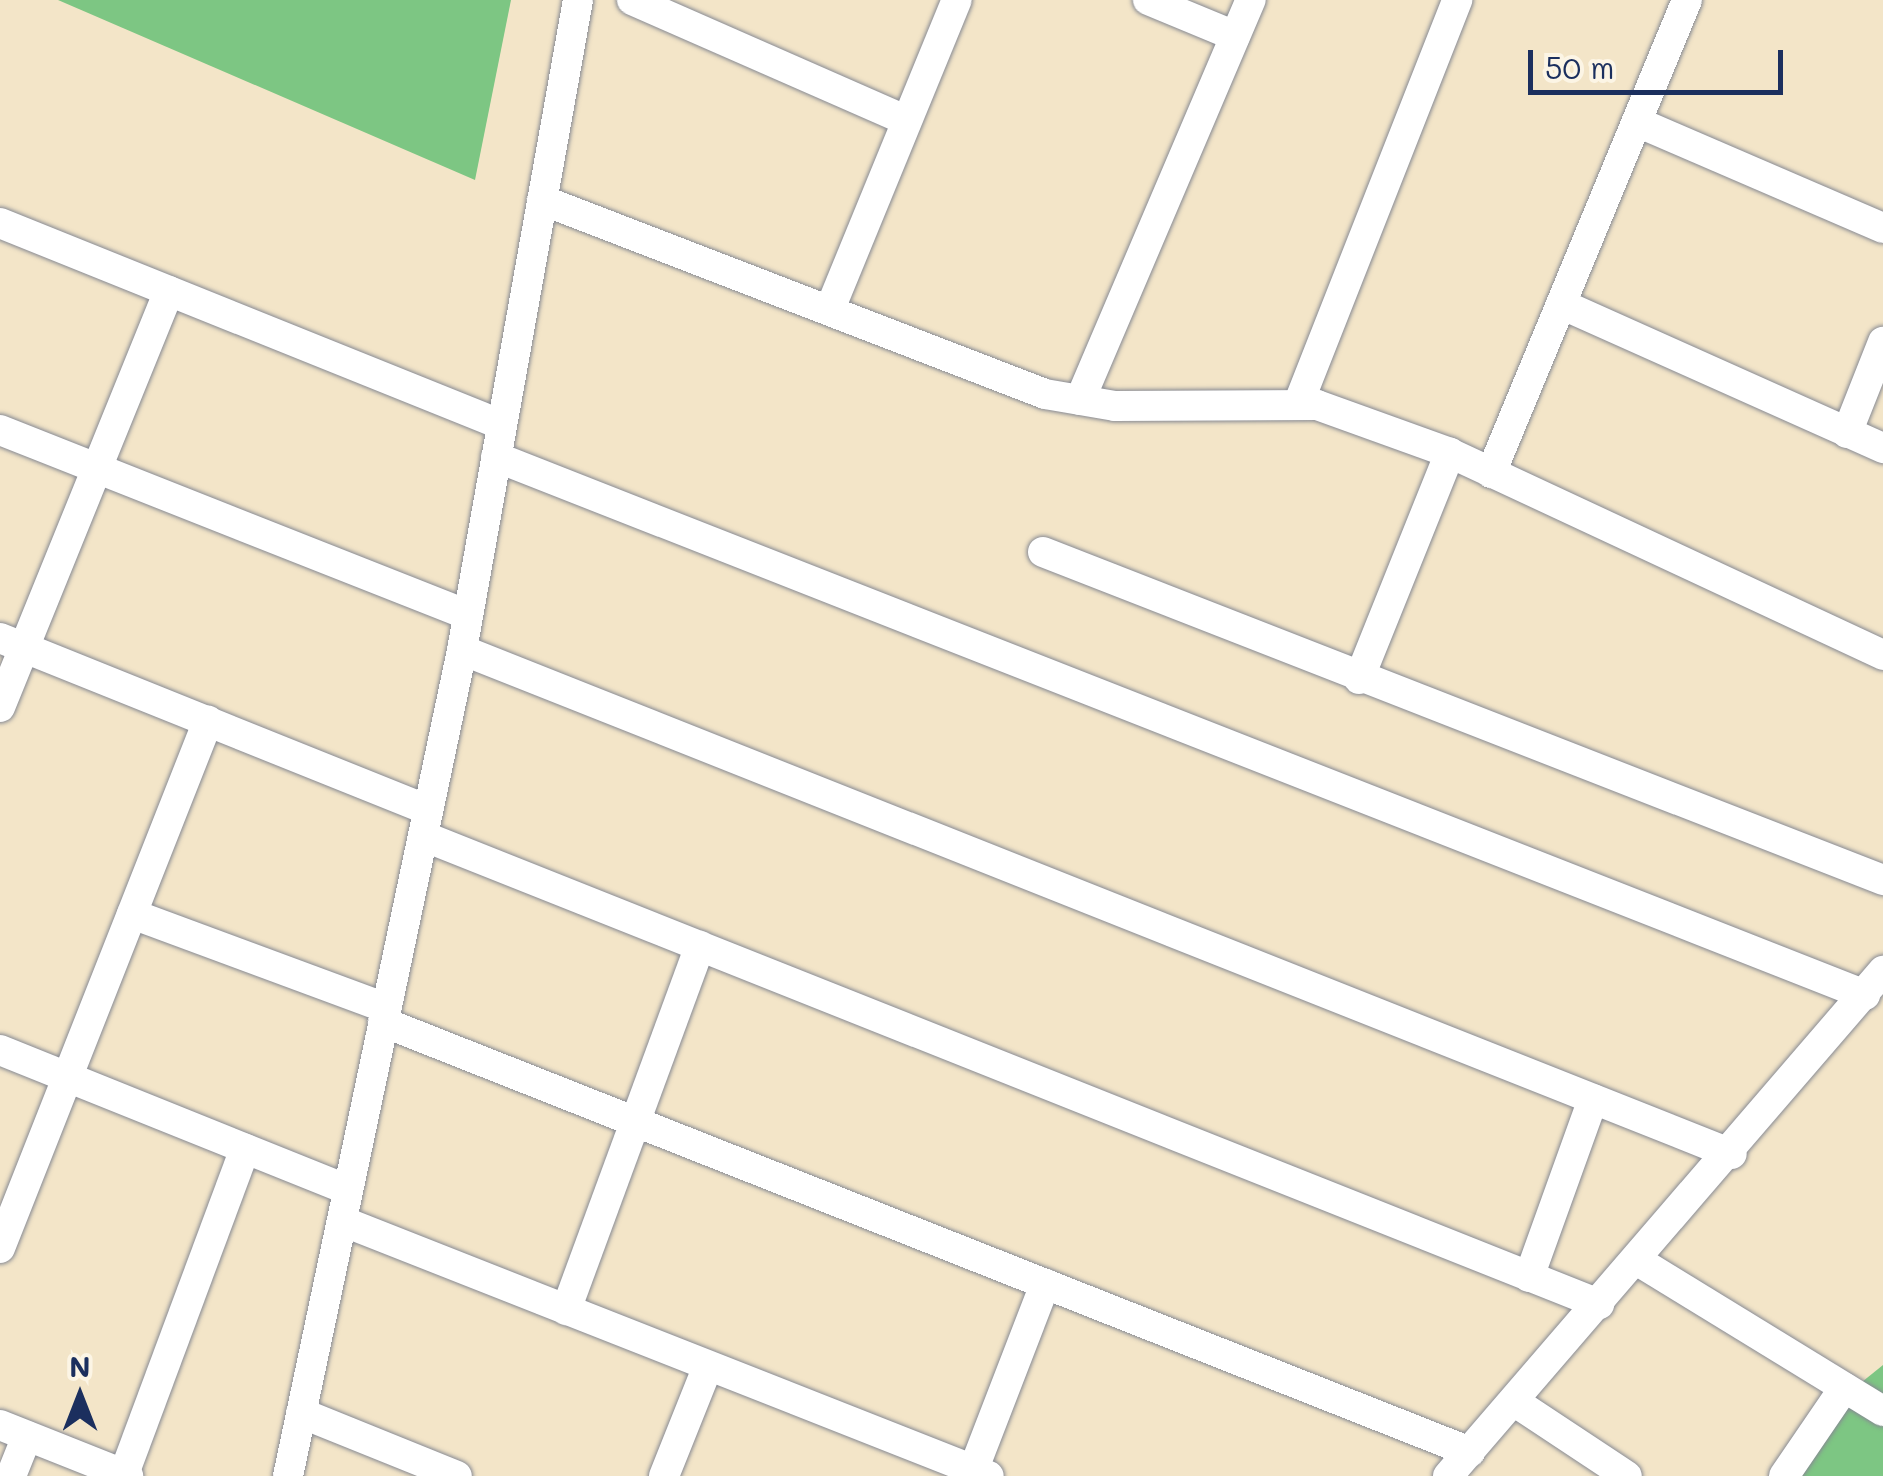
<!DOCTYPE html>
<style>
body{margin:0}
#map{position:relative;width:1883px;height:1476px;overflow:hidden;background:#f3e5c8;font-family:Mali,sans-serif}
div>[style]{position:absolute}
.green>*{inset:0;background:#7dc683}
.roads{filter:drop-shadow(0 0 2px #878a93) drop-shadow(0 0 2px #878a93)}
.street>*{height:30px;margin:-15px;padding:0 15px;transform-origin:15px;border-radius:15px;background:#fff}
span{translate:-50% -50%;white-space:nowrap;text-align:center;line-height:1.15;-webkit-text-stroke:10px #fcf5e5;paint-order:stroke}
.north{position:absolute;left:30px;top:1346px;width:100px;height:100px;-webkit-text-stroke:8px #fcf5e5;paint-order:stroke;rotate:0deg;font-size:28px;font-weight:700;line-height:40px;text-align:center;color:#1b2f5e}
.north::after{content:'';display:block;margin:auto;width:35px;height:45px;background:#1b2f5e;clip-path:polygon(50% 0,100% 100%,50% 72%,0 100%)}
.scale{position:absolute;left:1528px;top:50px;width:255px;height:45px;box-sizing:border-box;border:5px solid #1b2f5e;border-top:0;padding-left:12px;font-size:30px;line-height:35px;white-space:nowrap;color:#1b2f5e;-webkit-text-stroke:8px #fcf5e5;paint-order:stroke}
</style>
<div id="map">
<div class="green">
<div style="clip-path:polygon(58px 0,511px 0,475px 180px)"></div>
<div style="clip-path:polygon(1883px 1365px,1883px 1476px,1796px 1476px,1805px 1428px)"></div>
</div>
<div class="roads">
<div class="street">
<div style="left:632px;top:0;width:300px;rotate:23.7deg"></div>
<div style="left:1148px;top:0;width:94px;rotate:22.5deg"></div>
<div style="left:1637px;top:122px;width:268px;rotate:23.3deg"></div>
<div style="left:542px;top:200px;width:539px;rotate:21.09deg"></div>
<div style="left:1045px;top:394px;width:71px;rotate:9.7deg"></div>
<div style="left:1115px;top:406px;width:202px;rotate:-0.3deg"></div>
<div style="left:1317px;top:405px;width:141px;rotate:19.8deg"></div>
<div style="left:1450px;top:453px;width:478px;rotate:25deg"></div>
<div style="left:0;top:223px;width:541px;rotate:21.92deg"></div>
<div style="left:1561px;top:304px;width:353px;rotate:24.1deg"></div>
<div style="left:830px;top:309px;width:334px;rotate:-67.7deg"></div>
<div style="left:1080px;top:400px;width:435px;rotate:-66.9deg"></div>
<div style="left:1299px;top:402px;width:432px;rotate:-68.5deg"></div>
<div style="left:0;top:430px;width:503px;rotate:21.57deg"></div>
<div style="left:1847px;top:433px;width:98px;rotate:-68.4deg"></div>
<div style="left:496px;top:457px;width:1471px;rotate:21.45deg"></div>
<div style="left:1491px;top:473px;width:512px;rotate:-67.49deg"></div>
<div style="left:1043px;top:552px;width:902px;rotate:21.33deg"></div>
<div style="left:0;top:638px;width:461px;rotate:21.9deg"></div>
<div style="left:462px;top:650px;width:1366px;rotate:21.65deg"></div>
<div style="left:1359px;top:679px;width:244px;rotate:-68.1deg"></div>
<div style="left:0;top:707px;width:449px;rotate:-67.9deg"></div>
<div style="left:423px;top:836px;width:1266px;rotate:21.7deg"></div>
<div style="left:132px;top:914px;width:271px;rotate:20.3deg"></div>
<div style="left:383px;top:1022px;width:1169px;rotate:21.58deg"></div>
<div style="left:0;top:1050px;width:375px;rotate:21.9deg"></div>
<div style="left:342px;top:1221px;width:695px;rotate:21.51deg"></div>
<div style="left:0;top:1248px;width:567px;rotate:-68.46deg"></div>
<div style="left:1638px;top:1261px;width:287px;rotate:31.5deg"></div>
<div style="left:1529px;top:1277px;width:189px;rotate:-70.2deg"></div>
<div style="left:566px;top:1310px;width:388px;rotate:-69.8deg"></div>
<div style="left:1515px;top:1402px;width:134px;rotate:33.5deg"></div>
<div style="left:301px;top:1413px;width:168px;rotate:22deg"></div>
<div style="left:0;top:1425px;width:138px;rotate:21.7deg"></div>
<div style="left:124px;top:1474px;width:347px;rotate:-69.6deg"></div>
<div style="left:11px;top:1476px;width:43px;rotate:-68.2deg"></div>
<div style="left:288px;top:1476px;width:844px;rotate:-78.1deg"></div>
<div style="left:462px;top:650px;width:660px;rotate:-79.88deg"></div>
<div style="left:664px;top:1476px;width:118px;rotate:-68.2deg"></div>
<div style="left:971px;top:1476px;width:206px;rotate:-68.9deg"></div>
<div style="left:1448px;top:1476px;width:667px;rotate:-49.26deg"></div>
<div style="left:1784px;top:1476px;width:107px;rotate:-55.7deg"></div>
</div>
</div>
<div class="north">N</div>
<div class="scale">50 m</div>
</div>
